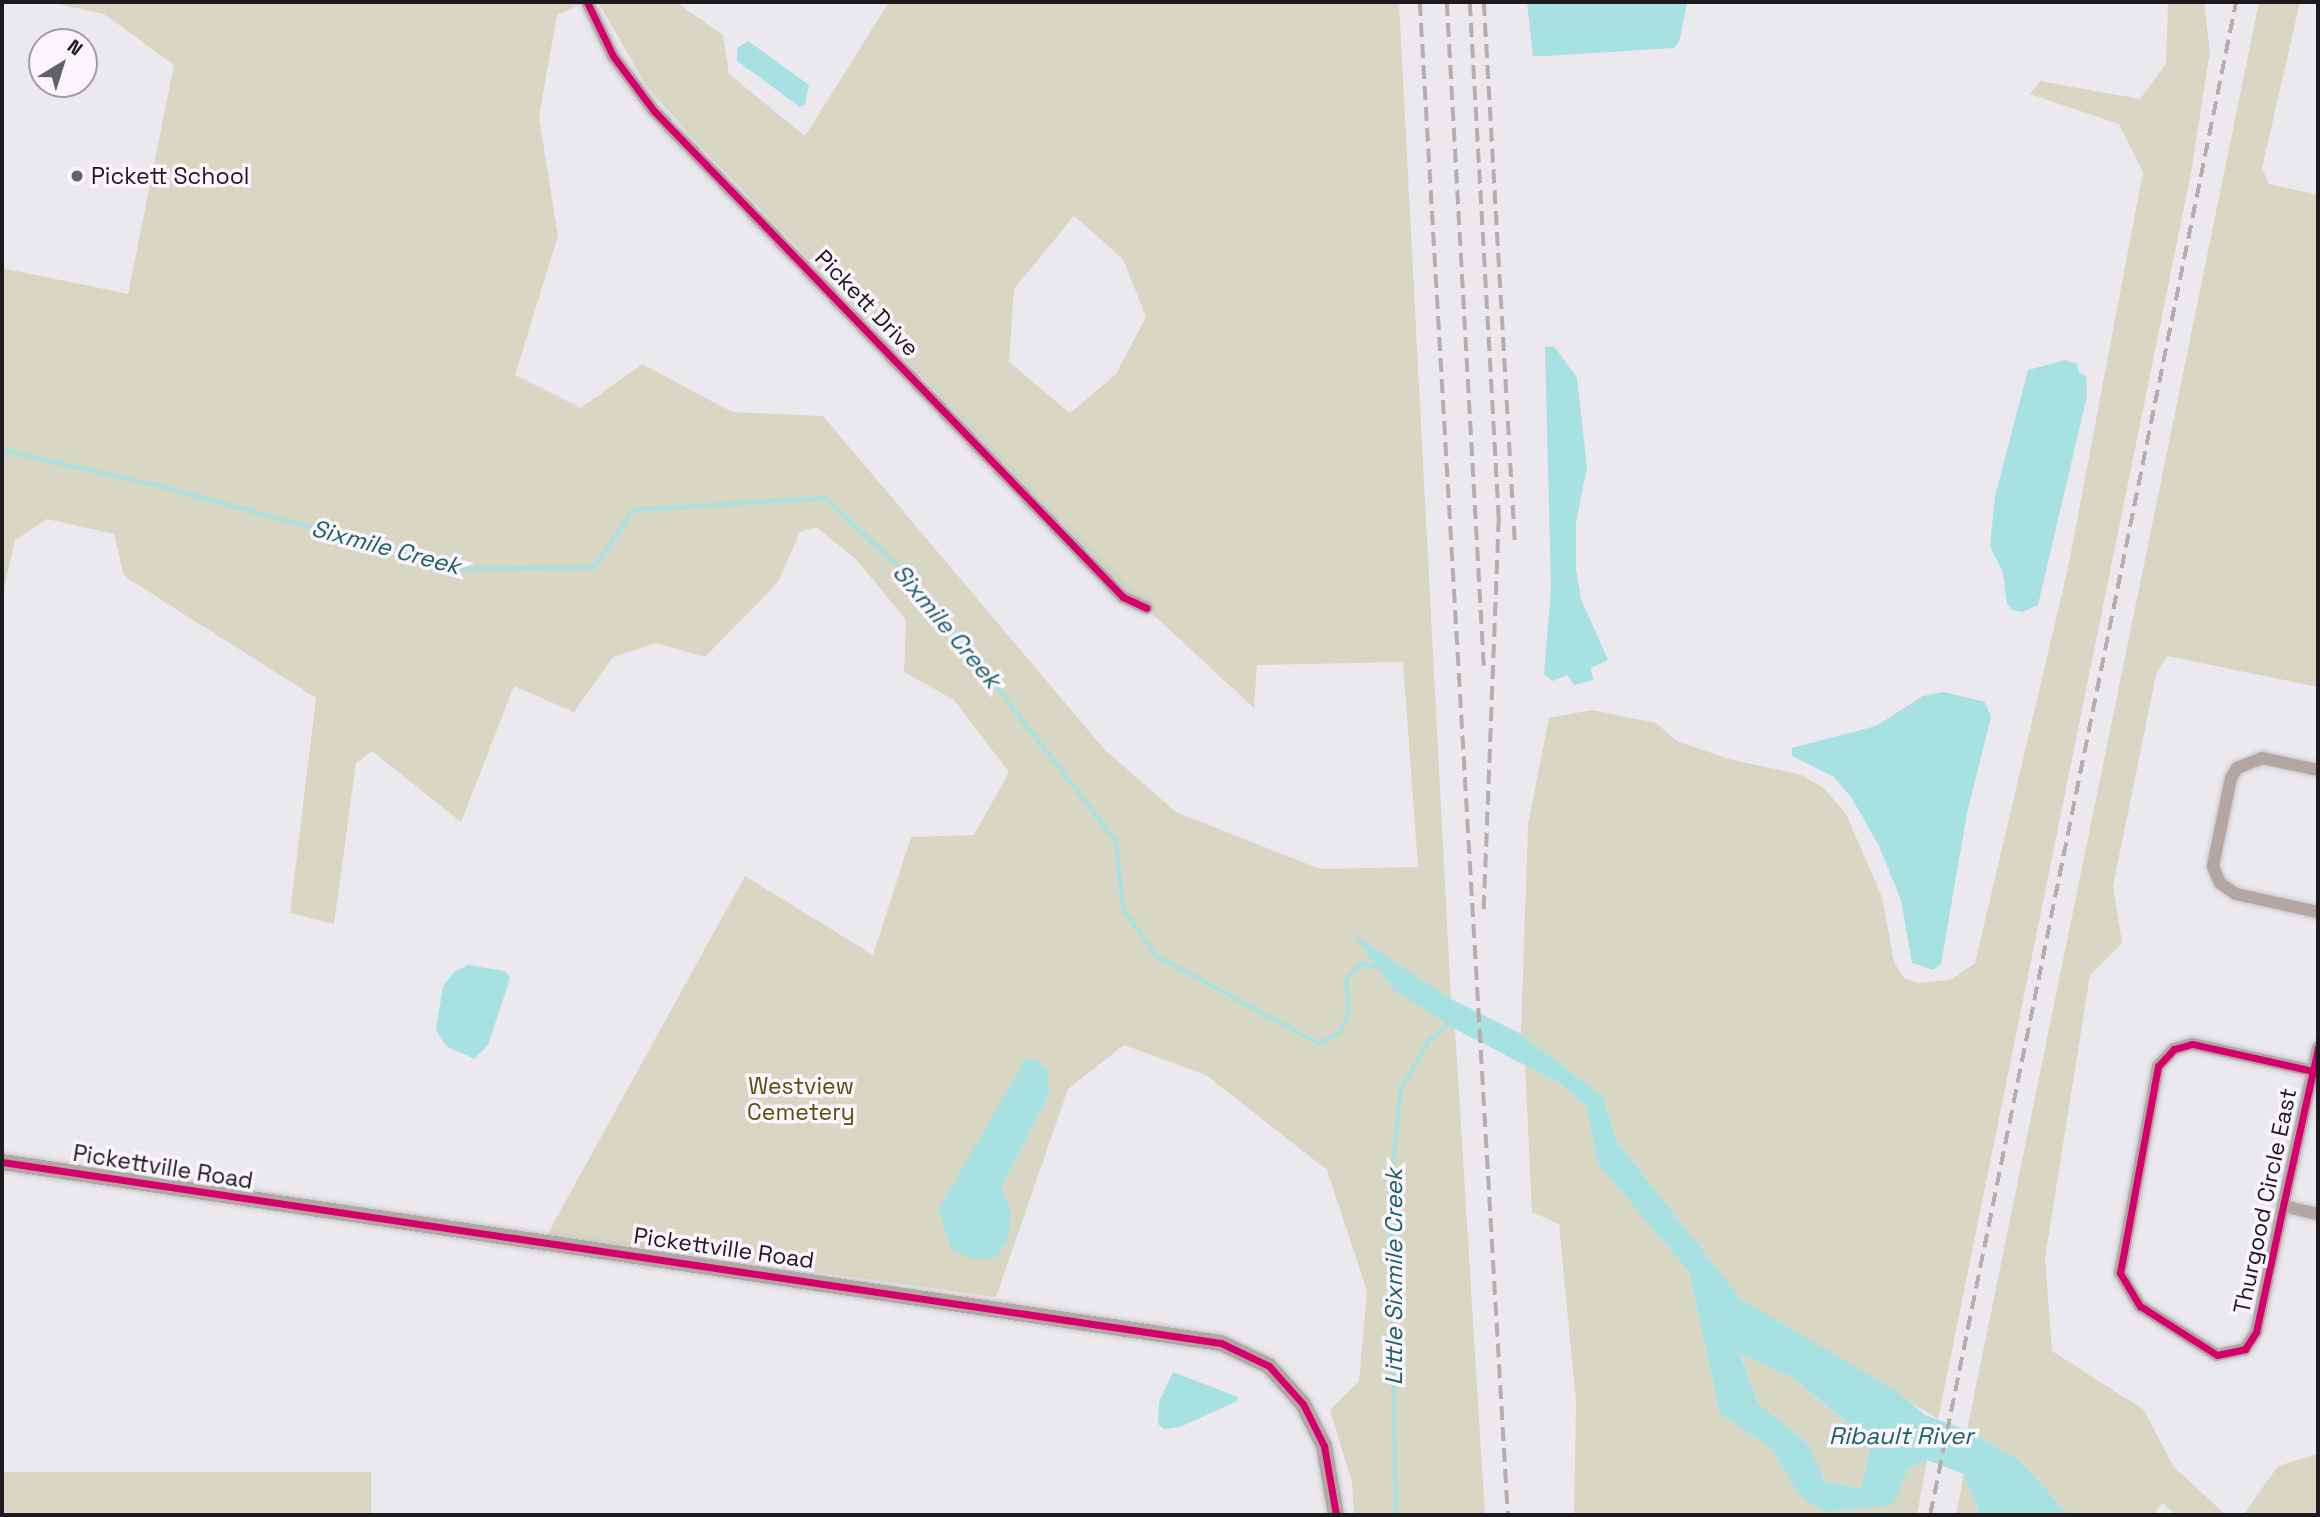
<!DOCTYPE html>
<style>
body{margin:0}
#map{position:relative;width:2320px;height:1517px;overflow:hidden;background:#ece9ee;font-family:"Space Grotesk",sans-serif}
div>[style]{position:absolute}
.green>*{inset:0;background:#d7d7c3;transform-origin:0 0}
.water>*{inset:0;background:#a7e1e2}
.stream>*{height:3.5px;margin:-1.75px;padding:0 1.75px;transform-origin:1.75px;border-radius:1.75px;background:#a7e1e2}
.roads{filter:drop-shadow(0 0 2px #c7c5c8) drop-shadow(0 0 2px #c7c5c8)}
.minor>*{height:12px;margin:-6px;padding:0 6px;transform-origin:6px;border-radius:6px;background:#b2a7a2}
.tertiary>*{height:16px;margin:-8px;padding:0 8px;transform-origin:8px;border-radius:8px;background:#b2a7a2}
.rail>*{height:3.5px;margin-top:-1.75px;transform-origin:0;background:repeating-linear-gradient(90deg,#b5aead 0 14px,transparent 0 21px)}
.cycleway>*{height:7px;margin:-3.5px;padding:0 3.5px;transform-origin:3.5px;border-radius:3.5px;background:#d6006c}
.dots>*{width:19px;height:19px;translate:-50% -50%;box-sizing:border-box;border:4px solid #f9f4fd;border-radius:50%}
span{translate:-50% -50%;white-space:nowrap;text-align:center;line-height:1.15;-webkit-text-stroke:7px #f9f4fd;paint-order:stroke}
.poi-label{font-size:23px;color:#1c1a1d}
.left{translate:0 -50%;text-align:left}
.street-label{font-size:23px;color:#1c1a1d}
.park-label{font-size:23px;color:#505207}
.water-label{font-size:24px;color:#1d6363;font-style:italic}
.frame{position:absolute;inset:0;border:4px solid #1c1a1d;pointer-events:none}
.north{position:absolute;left:28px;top:28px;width:70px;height:70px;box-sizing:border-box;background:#f9f4fd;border:2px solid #a19da3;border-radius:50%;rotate:38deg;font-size:19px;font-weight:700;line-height:28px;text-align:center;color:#1c1a1d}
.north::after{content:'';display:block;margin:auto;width:24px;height:32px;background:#656266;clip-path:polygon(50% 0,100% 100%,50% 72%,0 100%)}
</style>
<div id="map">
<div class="green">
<div style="clip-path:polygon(evenodd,49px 2px,586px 2px,557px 15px,539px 117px,558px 236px,515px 375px,581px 408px,642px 364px,732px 412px,823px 416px,1104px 749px,1176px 812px,1320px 869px,1418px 867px,1403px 662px,1257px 665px,1254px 708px,1122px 586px,687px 132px,646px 85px,598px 2px,676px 2px,723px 35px,729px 74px,805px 136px,889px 2px,1399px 2px,1451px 999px,1353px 935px,1455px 1029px,1485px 1515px,1354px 1515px,1352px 1482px,1330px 1410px,1359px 1381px,1367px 1291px,1327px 1170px,1206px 1075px,1124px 1045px,1068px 1089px,996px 1297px,547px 1235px,745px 876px,873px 955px,911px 837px,974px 835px,1009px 772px,954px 700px,904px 672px,906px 620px,856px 559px,816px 527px,800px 532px,778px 582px,705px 657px,656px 643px,613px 657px,574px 712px,514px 686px,461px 822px,372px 751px,356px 763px,334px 924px,290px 913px,316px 698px,124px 576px,114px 534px,47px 519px,15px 540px,2px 597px,2px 268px,128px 294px,174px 65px,104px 14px,49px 2px,1074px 216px,1123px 259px,1146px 317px,1116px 374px,1070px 413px,1009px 362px,1014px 289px,1074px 216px,49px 2px,1048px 1070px,1049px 1094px,1001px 1189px,1011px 1210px,968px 1258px,1048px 1070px)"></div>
<div style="clip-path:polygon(2168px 2px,2204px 2px,2210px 51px,2191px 173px,1938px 1419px,1742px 1300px,1617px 1142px,1603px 1096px,1521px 1034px,1528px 824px,1549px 718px,1592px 710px,1656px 723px,1677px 741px,1729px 759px,1802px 775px,1825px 789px,1846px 814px,1882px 897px,1894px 962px,1904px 978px,1917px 983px,1950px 980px,1975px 963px,2068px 568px,2143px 172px,2119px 124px,2030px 94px,2040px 81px,2140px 99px,2166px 64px)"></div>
<div style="clip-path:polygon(2259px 2px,2300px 2px,2262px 168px,2269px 184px,2318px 195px,2318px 687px,2167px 656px,2156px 675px,2113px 886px,2122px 943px,2090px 975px,2045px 1258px,2052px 1351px,2144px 1410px,2173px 1466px,2226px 1515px,2176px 1515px,2162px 1503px,2154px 1515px,2069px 1515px,2020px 1461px,1967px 1430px)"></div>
<div style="clip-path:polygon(1525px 1065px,1559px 1083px,1586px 1106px,1598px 1164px,1689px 1272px,1720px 1414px,1771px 1448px,1799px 1494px,1893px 1505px,1909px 1467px,1927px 1460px,1917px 1515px,1574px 1515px,1576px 1403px,1559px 1224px,1532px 1212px)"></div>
<div style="clip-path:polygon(1740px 1353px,1790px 1376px,1871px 1443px,1861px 1489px,1825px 1481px,1807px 1443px,1758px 1403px)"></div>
<div style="clip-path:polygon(2318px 1454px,2318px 1515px,2243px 1515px,2278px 1466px)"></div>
<div style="left:2px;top:1472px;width:369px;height:43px"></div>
<div style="clip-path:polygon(1964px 1474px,1980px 1515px,1956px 1515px)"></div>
</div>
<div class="water">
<div style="clip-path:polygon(1527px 2px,1687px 2px,1680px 39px,1674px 48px,1545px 56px,1533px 56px)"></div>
<div style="clip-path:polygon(748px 41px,809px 85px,805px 105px,800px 107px,737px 61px,737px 48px)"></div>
<div style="clip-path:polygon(1554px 346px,1577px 378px,1587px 467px,1576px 523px,1576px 569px,1581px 599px,1608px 660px,1591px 668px,1593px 680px,1574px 685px,1567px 675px,1553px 681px,1544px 674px,1551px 589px,1545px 347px)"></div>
<div style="clip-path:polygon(2065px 360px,2077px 364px,2079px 373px,2086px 376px,2087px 396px,2038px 605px,2023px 612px,2012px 610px,2007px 604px,2003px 573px,1990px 546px,1995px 496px,2028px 370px)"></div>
<div style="clip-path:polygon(1944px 692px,1985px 702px,1991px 717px,1967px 813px,1941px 964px,1933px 970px,1912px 963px,1901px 900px,1879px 846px,1851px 797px,1834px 777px,1792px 756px,1792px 748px,1876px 726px,1923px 696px)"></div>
<div style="clip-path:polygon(evenodd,1352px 933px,1451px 999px,1521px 1034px,1603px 1096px,1617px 1142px,1742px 1300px,1897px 1391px,1925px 1415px,1967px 1430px,2020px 1461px,2069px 1515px,1980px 1515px,1964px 1474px,1927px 1460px,1909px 1468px,1893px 1505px,1824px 1512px,1799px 1494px,1771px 1448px,1720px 1414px,1689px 1272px,1598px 1164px,1586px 1106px,1559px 1083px,1455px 1029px,1393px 989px,1352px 933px,1740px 1354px,1790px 1376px,1871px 1442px,1861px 1489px,1825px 1481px,1807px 1443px,1758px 1403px,1740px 1354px)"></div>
<div style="clip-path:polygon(468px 965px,505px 971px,510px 978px,488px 1045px,474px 1059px,446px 1046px,436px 1030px,443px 986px,454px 972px)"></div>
<div style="clip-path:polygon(1025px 1059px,1036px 1060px,1048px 1070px,1049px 1094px,1001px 1189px,1011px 1210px,1008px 1241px,994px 1259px,968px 1258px,951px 1248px,939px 1209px)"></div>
<div style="clip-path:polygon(1173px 1372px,1238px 1397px,1237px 1401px,1180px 1427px,1164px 1429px,1158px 1424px,1159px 1402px)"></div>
</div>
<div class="stream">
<div style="left:2px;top:450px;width:158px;rotate:12.8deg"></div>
<div style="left:156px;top:485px;width:319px;rotate:15.3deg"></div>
<div style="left:464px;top:569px;width:131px;rotate:-0.9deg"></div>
<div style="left:595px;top:567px;width:69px;rotate:-56.3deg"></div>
<div style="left:633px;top:510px;width:192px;rotate:-3.6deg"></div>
<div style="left:825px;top:498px;width:124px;rotate:42.7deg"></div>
<div style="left:916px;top:582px;width:327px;rotate:52.3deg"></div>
<div style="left:1116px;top:841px;width:69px;rotate:83.4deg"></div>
<div style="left:1124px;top:910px;width:55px;rotate:54.6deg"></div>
<div style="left:1156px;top:955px;width:186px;rotate:28.6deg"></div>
<div style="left:1319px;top:1044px;width:23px;rotate:-29deg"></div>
<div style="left:1339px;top:1033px;width:22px;rotate:-63deg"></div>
<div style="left:1349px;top:1013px;width:33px;rotate:-95deg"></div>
<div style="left:1346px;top:980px;width:22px;rotate:-47deg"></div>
<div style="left:1361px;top:964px;width:18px;rotate:9deg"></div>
<div style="left:1396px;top:1515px;width:325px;rotate:-91.1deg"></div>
<div style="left:1390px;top:1190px;width:102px;rotate:-83.8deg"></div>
<div style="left:1401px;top:1089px;width:54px;rotate:-60.1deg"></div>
<div style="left:1428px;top:1042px;width:31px;rotate:-42deg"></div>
</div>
<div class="roads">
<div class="minor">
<div style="left:587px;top:2px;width:60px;rotate:64.3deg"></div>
<div style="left:613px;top:56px;width:69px;rotate:53.3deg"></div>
<div style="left:654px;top:111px;width:675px;rotate:46.02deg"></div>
<div style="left:1123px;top:597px;width:26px;rotate:25deg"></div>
<div style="left:2318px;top:770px;width:57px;rotate:-167.9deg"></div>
<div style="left:2262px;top:758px;width:27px;rotate:158deg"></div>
<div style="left:2237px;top:768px;width:12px;rotate:121deg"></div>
<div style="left:2231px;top:778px;width:90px;rotate:101.6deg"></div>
<div style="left:2213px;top:866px;width:18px;rotate:68deg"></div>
<div style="left:2220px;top:883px;width:19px;rotate:35deg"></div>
<div style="left:2236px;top:894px;width:84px;rotate:12.4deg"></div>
<div style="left:2313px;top:1071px;width:124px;rotate:-167.4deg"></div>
<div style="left:2192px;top:1044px;width:19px;rotate:164deg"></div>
<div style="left:2174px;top:1049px;width:23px;rotate:133deg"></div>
<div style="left:2158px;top:1066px;width:210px;rotate:100.4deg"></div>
<div style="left:2120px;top:1273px;width:39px;rotate:59deg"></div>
<div style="left:2140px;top:1306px;width:91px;rotate:32.5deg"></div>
<div style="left:2217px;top:1355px;width:29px;rotate:-12deg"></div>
<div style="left:2245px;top:1349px;width:20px;rotate:-57deg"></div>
<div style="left:2256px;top:1332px;width:129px;rotate:-77.9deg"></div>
<div style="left:2283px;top:1206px;width:138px;rotate:-77.5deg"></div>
<div style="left:2313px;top:1071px;width:24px;rotate:-78deg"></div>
<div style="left:2283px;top:1206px;width:36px;rotate:13deg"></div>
</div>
<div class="tertiary">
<div style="left:2px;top:1162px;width:1232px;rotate:8.45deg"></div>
<div style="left:1221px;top:1343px;width:53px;rotate:25.6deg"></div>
<div style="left:1269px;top:1366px;width:51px;rotate:48.2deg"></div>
<div style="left:1303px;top:1404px;width:47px;rotate:63.4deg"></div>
<div style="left:1324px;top:1446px;width:70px;rotate:80.1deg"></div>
</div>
</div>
<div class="rail">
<div style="left:1420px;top:2px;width:1516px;rotate:86.67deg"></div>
<div style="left:1447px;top:2px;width:665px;rotate:86.81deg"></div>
<div style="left:1470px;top:2px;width:517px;rotate:86.78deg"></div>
<div style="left:1499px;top:518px;width:394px;rotate:92.2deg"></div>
<div style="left:1484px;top:2px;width:540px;rotate:86.71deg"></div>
<div style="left:1930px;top:1515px;width:1544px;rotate:-78.57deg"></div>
</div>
<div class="cycleway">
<div style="left:587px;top:2px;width:60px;rotate:64.3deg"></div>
<div style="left:613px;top:56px;width:69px;rotate:53.3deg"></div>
<div style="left:654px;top:111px;width:675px;rotate:46.02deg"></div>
<div style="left:1123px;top:597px;width:26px;rotate:25deg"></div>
<div style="left:2313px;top:1071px;width:124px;rotate:-167.4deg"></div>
<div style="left:2192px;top:1044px;width:19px;rotate:164deg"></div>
<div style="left:2174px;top:1049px;width:23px;rotate:133deg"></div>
<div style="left:2158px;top:1066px;width:210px;rotate:100.4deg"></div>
<div style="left:2120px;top:1273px;width:39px;rotate:59deg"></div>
<div style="left:2140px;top:1306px;width:91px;rotate:32.5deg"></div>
<div style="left:2217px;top:1355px;width:29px;rotate:-12deg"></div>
<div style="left:2245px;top:1349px;width:20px;rotate:-57deg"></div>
<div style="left:2256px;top:1332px;width:129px;rotate:-77.9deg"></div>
<div style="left:2283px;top:1206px;width:138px;rotate:-77.5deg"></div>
<div style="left:2313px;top:1071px;width:24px;rotate:-78deg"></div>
<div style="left:2px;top:1162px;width:1232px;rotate:8.45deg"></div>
<div style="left:1221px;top:1343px;width:53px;rotate:25.6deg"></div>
<div style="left:1269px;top:1366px;width:51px;rotate:48.2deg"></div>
<div style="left:1303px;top:1404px;width:47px;rotate:63.4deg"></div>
<div style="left:1324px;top:1446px;width:70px;rotate:80.1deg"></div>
</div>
<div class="dots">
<div style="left:77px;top:176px;background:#656266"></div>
</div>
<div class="poi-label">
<span class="left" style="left:91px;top:176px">Pickett School</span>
</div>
<div class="street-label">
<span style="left:867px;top:303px;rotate:46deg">Pickett Drive</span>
<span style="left:163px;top:1167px;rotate:9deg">Pickettville Road</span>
<span style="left:2265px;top:1201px;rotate:-78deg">Thurgood Circle East</span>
<span style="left:724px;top:1248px;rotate:8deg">Pickettville Road</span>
</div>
<div class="park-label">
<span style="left:801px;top:1099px">Westview<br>Cemetery</span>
</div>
<div class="water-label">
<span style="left:386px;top:547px;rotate:15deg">Sixmile Creek</span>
<span style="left:947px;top:626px;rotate:50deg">Sixmile Creek</span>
<span style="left:1394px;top:1277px;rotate:-90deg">Little Sixmile Creek</span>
<span style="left:1901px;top:1436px">Ribault River</span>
</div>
<div class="frame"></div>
<div class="north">N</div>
</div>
